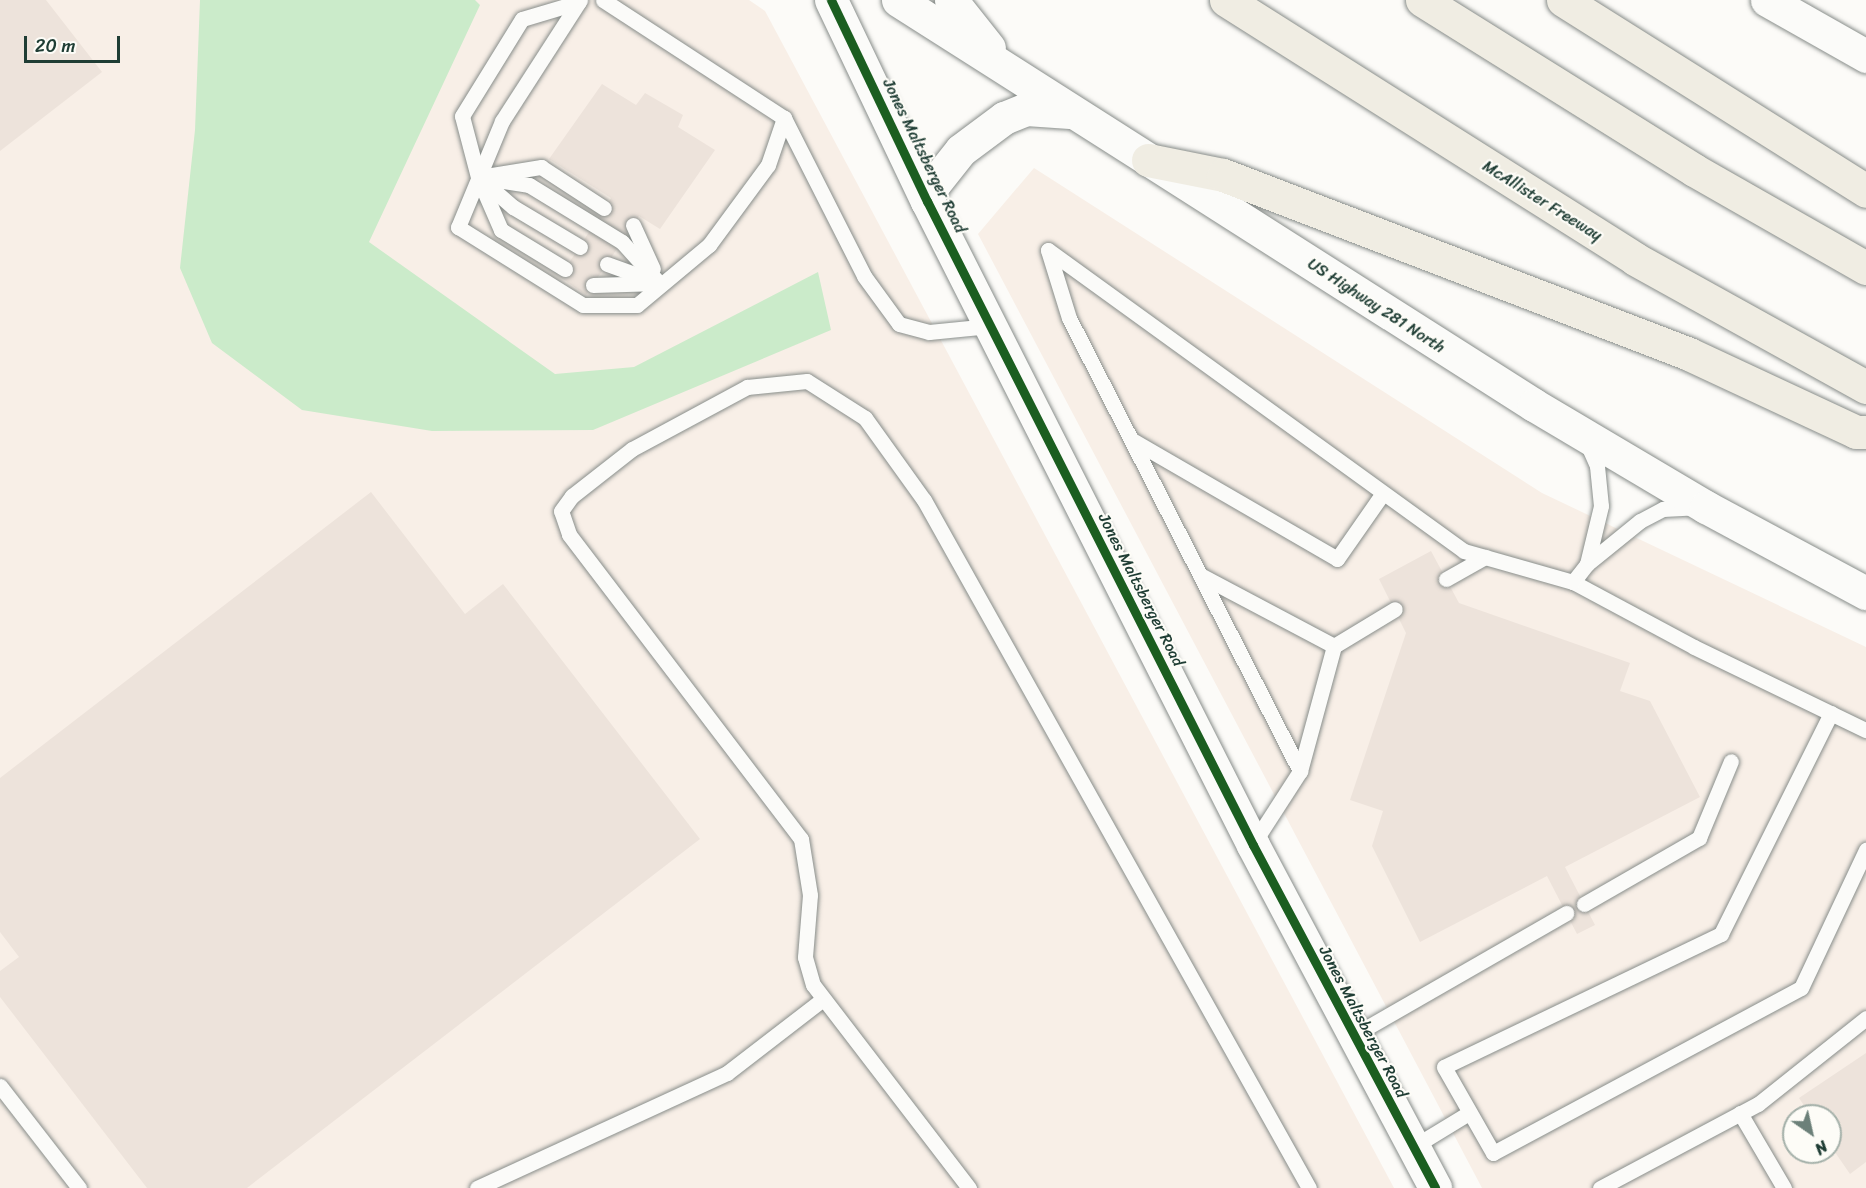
<!DOCTYPE html>
<style>
body{margin:0}
#map{position:relative;width:1866px;height:1188px;overflow:hidden;background:#fcfbf8;font-family:Sriracha,sans-serif}
div>[style]{position:absolute}
.built>*{inset:0;background:#f8efe7}
.green>*{inset:0;background:#cbebca}
.building>*{inset:0;background:#ede3db}
.roads{filter:drop-shadow(0 0 2px #888d8a) drop-shadow(0 0 2px #888d8a)}
.service>*{height:15px;margin:-7.5px;padding:0 7.5px;transform-origin:7.5px;border-radius:7.5px;background:#fbfbf9}
.tertiary>*{height:33px;margin:-16.5px;padding:0 16.5px;transform-origin:16.5px;border-radius:16.5px;background:#fbfbf9}
.secondary>*{height:33px;margin:-16.5px;padding:0 16.5px;transform-origin:16.5px;border-radius:16.5px;background:#fbfbf9}
.motorway>*{height:33px;margin:-16.5px;padding:0 16.5px;transform-origin:16.5px;border-radius:16.5px;background:#f0ede3}
.cycleway>*{height:9px;margin:-4.5px;padding:0 4.5px;transform-origin:4.5px;border-radius:4.5px;background:#1b5e20}
span{translate:-50% -50%;white-space:nowrap;text-align:center;line-height:1.15;-webkit-text-stroke:4.5px #fdfcf7;paint-order:stroke}
.street-label{font-size:16px;color:#1f3d34}
.north{position:absolute;left:1782px;top:1104px;width:60px;height:60px;box-sizing:border-box;background:#fdfcf7;border:2px solid #a4b0a9;border-radius:50%;rotate:146deg;font-size:16px;font-weight:700;line-height:24px;text-align:center;color:#1f3d34}
.north::after{content:'';display:block;margin:auto;width:21px;height:27px;background:#6c8079;clip-path:polygon(50% 0,100% 100%,50% 72%,0 100%)}
.scale{position:absolute;left:24px;top:36px;width:96px;height:27px;box-sizing:border-box;border:3px solid #1f3d34;border-top:0;padding-left:8px;font-size:18px;line-height:21px;white-space:nowrap;color:#1f3d34;-webkit-text-stroke:4px #fdfcf7;paint-order:stroke}
</style>
<div id="map">
<div class="built">
<div style="clip-path:polygon(0 0,749px 0,765px 11px,1394px 1188px,0 1188px)"></div>
<div style="clip-path:polygon(evenodd,1034px 168px,1542px 493px,1866px 647px,1866px 1188px,1482px 1188px,978px 234px,1034px 168px,1794px 1116px,1830px 1116px,1830px 1152px,1794px 1152px,1794px 1116px)"></div>
</div>
<div class="green">
<div style="clip-path:polygon(200px 0,475px 0,480px 5px,369px 242px,555px 374px,634px 367px,818px 272px,831px 330px,593px 430px,432px 431px,302px 410px,212px 343px,180px 268px,195px 130px)"></div>
</div>
<div class="building">
<div style="clip-path:polygon(0 0,46px 0,102px 72px,0 151px)"></div>
<div style="clip-path:polygon(602px 84px,636px 105px,645px 93px,683px 115px,678px 127px,715px 150px,660px 229px,639px 216px,586px 295px,560px 277px,611px 198px,549px 159px)"></div>
<div style="clip-path:polygon(371px 492px,465px 614px,503px 584px,700px 839px,247px 1188px,147px 1188px,0 997px,0 971px,19px 957px,0 932px,0 778px)"></div>
<div style="clip-path:polygon(1431px 551px,1459px 603px,1630px 663px,1620px 691px,1650px 701px,1700px 797px,1565px 867px,1595px 925px,1577px 934px,1547px 876px,1420px 942px,1372px 846px,1383px 811px,1350px 800px,1406px 633px,1379px 579px)"></div>
<div style="clip-path:polygon(1866px 1053px,1866px 1162px,1850px 1174px,1830px 1145px,1830px 1116px,1811px 1116px,1799px 1098px)"></div>
</div>
<div class="roads">
<div class="service">
<div style="left:580px;top:0;width:144px;rotate:122.8deg"></div>
<div style="left:502px;top:121px;width:115px;rotate:112.5deg"></div>
<div style="left:458px;top:227px;width:147px;rotate:32deg"></div>
<div style="left:583px;top:305px;width:54px"></div>
<div style="left:637px;top:305px;width:94px;rotate:-39.8deg"></div>
<div style="left:709px;top:245px;width:99px;rotate:-53.6deg"></div>
<div style="left:768px;top:165px;width:50px;rotate:-71.2deg"></div>
<div style="left:603px;top:0;width:216px;rotate:33.1deg"></div>
<div style="left:784px;top:118px;width:177px;rotate:63.1deg"></div>
<div style="left:864px;top:276px;width:59px;rotate:53.9deg"></div>
<div style="left:899px;top:324px;width:31px;rotate:15deg"></div>
<div style="left:929px;top:332px;width:61px;rotate:-5.6deg"></div>
<div style="left:492px;top:175px;width:50px;rotate:-9.3deg"></div>
<div style="left:541px;top:167px;width:75px;rotate:33.1deg"></div>
<div style="left:478px;top:177px;width:52px;rotate:8.9deg"></div>
<div style="left:529px;top:185px;width:109px;rotate:31.5deg"></div>
<div style="left:622px;top:242px;width:55px;rotate:47.9deg"></div>
<div style="left:483px;top:181px;width:40px;rotate:41deg"></div>
<div style="left:513px;top:207px;width:78px;rotate:30.8deg"></div>
<div style="left:633px;top:225px;width:48px;rotate:65.6deg"></div>
<div style="left:607px;top:264px;width:47px;rotate:20deg"></div>
<div style="left:565px;top:269px;width:75px;rotate:-148.6deg"></div>
<div style="left:501px;top:230px;width:58px;rotate:-113.5deg"></div>
<div style="left:478px;top:177px;width:63px;rotate:-104.7deg"></div>
<div style="left:462px;top:116px;width:114px;rotate:-58.3deg"></div>
<div style="left:522px;top:19px;width:59px;rotate:-16.6deg"></div>
<div style="left:593px;top:285px;width:66px;rotate:-1.7deg"></div>
<div style="left:1132px;top:440px;width:237px;rotate:30.1deg"></div>
<div style="left:1337px;top:559px;width:80px;rotate:-55.1deg"></div>
<div style="left:1586px;top:441px;width:27px;rotate:66deg"></div>
<div style="left:1597px;top:466px;width:40px;rotate:84.3deg"></div>
<div style="left:1601px;top:506px;width:60px;rotate:103.6deg"></div>
<div style="left:1587px;top:564px;width:68px;rotate:-39.1deg"></div>
<div style="left:1640px;top:521px;width:26px;rotate:-28deg"></div>
<div style="left:1663px;top:509px;width:33px;rotate:-3deg"></div>
<div style="left:1587px;top:564px;width:23px;rotate:128deg"></div>
<div style="left:1573px;top:582px;width:137px;rotate:28.2deg"></div>
<div style="left:1694px;top:647px;width:191px;rotate:25.8deg"></div>
<div style="left:1200px;top:575px;width:152px;rotate:27.9deg"></div>
<div style="left:1334px;top:646px;width:130px;rotate:105.2deg"></div>
<div style="left:1446px;top:579px;width:45px;rotate:-29.4deg"></div>
<div style="left:1334px;top:646px;width:71px;rotate:-31.2deg"></div>
<div style="left:1831px;top:713px;width:247px;rotate:116.5deg"></div>
<div style="left:1721px;top:934px;width:307px;rotate:154.4deg"></div>
<div style="left:1444px;top:1067px;width:99px;rotate:60.3deg"></div>
<div style="left:1493px;top:1153px;width:349px;rotate:-28.2deg"></div>
<div style="left:1801px;top:988px;width:153px;rotate:-64.8deg"></div>
<div style="left:1253px;top:844px;width:87px;rotate:-57.2deg"></div>
<div style="left:1300px;top:771px;width:508px;rotate:-117.02deg"></div>
<div style="left:1069px;top:318px;width:71px;rotate:-107.2deg"></div>
<div style="left:1048px;top:250px;width:513px;rotate:35.89deg"></div>
<div style="left:1464px;top:551px;width:113px;rotate:15.9deg"></div>
<div style="left:1584px;top:904px;width:133px;rotate:-29.9deg"></div>
<div style="left:1699px;top:838px;width:83px;rotate:-67.4deg"></div>
<div style="left:1354px;top:1035px;width:245px;rotate:-29.9deg"></div>
<div style="left:0;top:1086px;width:129px;rotate:52.2deg"></div>
<div style="left:1740px;top:1113px;width:87px;rotate:59.6deg"></div>
<div style="left:1413px;top:1147px;width:66px;rotate:-31.3deg"></div>
<div style="left:477px;top:1188px;width:275px;rotate:-24.7deg"></div>
<div style="left:727px;top:1073px;width:121px;rotate:-37.6deg"></div>
<div style="left:969px;top:1188px;width:256px;rotate:-127.5deg"></div>
<div style="left:813px;top:985px;width:29px;rotate:-106deg"></div>
<div style="left:805px;top:957px;width:62px;rotate:-85.4deg"></div>
<div style="left:810px;top:895px;width:57px;rotate:-99.1deg"></div>
<div style="left:801px;top:839px;width:383px;rotate:-127.3deg"></div>
<div style="left:569px;top:534px;width:24px;rotate:-109deg"></div>
<div style="left:561px;top:511px;width:19px;rotate:-54deg"></div>
<div style="left:572px;top:496px;width:76px;rotate:-38.1deg"></div>
<div style="left:632px;top:449px;width:131px;rotate:-28.3deg"></div>
<div style="left:747px;top:387px;width:60px;rotate:-5.7deg"></div>
<div style="left:807px;top:381px;width:69px;rotate:32.5deg"></div>
<div style="left:865px;top:418px;width:101px;rotate:54.3deg"></div>
<div style="left:924px;top:500px;width:788px;rotate:60.77deg"></div>
<div style="left:1600px;top:1188px;width:179px;rotate:-28deg"></div>
<div style="left:1758px;top:1104px;width:138px;rotate:-38.5deg"></div>
</div>
<div class="tertiary">
<div style="left:831px;top:0;width:223px;rotate:64.5deg"></div>
<div style="left:927px;top:201px;width:722px;rotate:63.15deg"></div>
<div style="left:1253px;top:845px;width:388px;rotate:62deg"></div>
</div>
<div class="secondary">
<div style="left:898px;top:0;width:754px;rotate:32.49deg"></div>
<div style="left:1534px;top:405px;width:200px;rotate:30.7deg"></div>
<div style="left:1706px;top:507px;width:182px;rotate:28.3deg"></div>
<div style="left:951px;top:0;width:61px;rotate:51.6deg"></div>
<div style="left:1767px;top:0;width:114px;rotate:29.5deg"></div>
<div style="left:927px;top:201px;width:18px;rotate:-68deg"></div>
<div style="left:934px;top:184px;width:43px;rotate:-51.5deg"></div>
<div style="left:961px;top:150px;width:54px;rotate:-36.7deg"></div>
<div style="left:1004px;top:118px;width:24px;rotate:-22deg"></div>
<div style="left:1026px;top:109px;width:44px;rotate:3.9deg"></div>
</div>
<div class="motorway">
<div style="left:1226px;top:0;width:484px;rotate:32.3deg"></div>
<div style="left:1635px;top:259px;width:264px;rotate:29deg"></div>
<div style="left:1422px;top:0;width:321px;rotate:32deg"></div>
<div style="left:1694px;top:170px;width:198px;rotate:29.7deg"></div>
<div style="left:1563px;top:0;width:358px;rotate:32.2deg"></div>
<div style="left:1148px;top:160px;width:76px;rotate:11.3deg"></div>
<div style="left:1223px;top:175px;width:499px;rotate:21deg"></div>
<div style="left:1689px;top:354px;width:184px;rotate:25deg"></div>
<div style="left:1856px;top:432px;width:10px"></div>
</div>
</div>
<div class="cycleway">
<div style="left:831px;top:0;width:223px;rotate:64.5deg"></div>
<div style="left:927px;top:201px;width:722px;rotate:63.15deg"></div>
<div style="left:1253px;top:845px;width:388px;rotate:62deg"></div>
</div>
<div class="street-label">
<span style="left:924px;top:156px;rotate:64deg">Jones Maltsberger Road</span>
<span style="left:1542px;top:201px;rotate:32deg">McAllister Freeway</span>
<span style="left:1376px;top:306px;rotate:33deg">US Highway 281 North</span>
<span style="left:1141px;top:590px;rotate:63deg">Jones Maltsberger Road</span>
<span style="left:1363px;top:1022px;rotate:62deg">Jones Maltsberger Road</span>
</div>
<div class="north">N</div>
<div class="scale">20 m</div>
</div>
